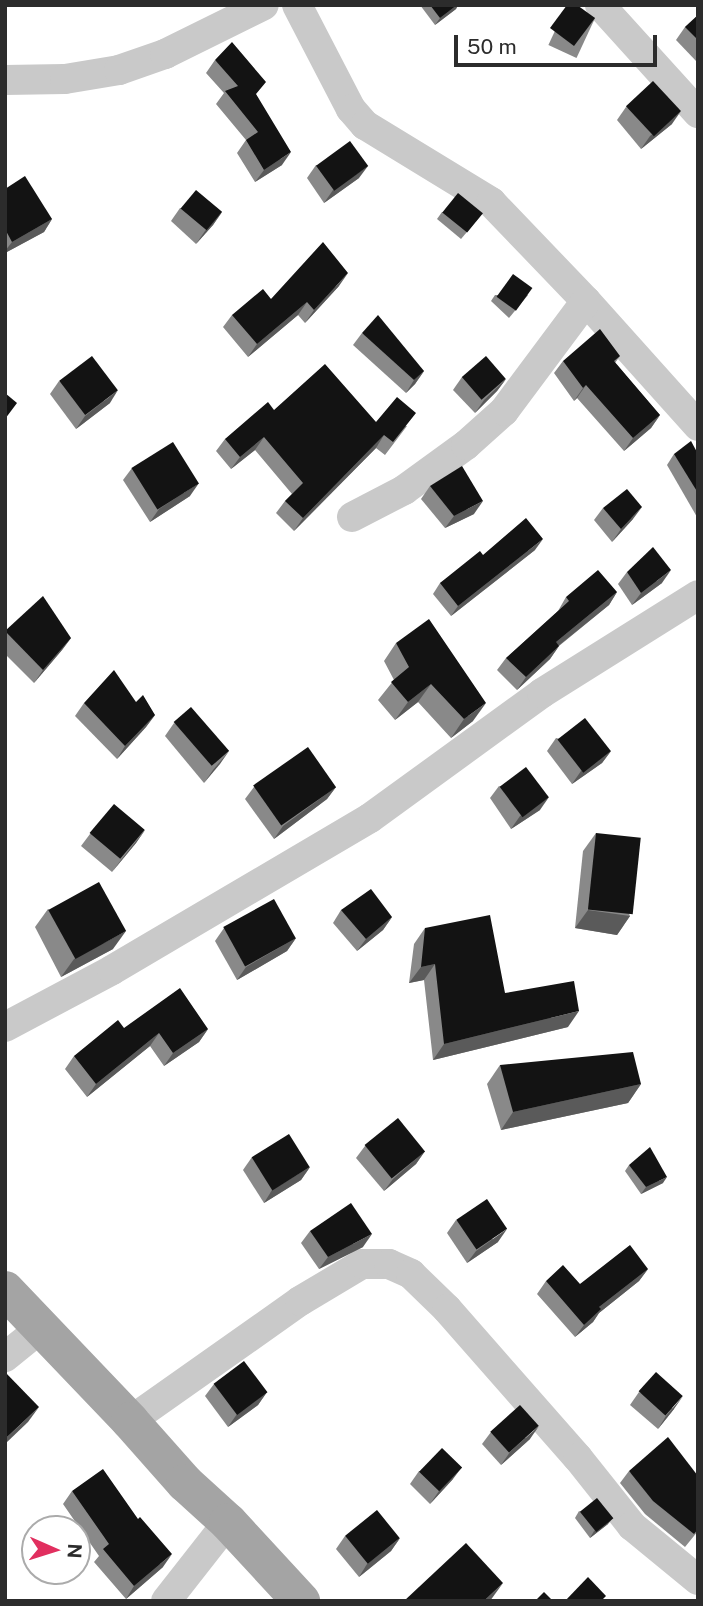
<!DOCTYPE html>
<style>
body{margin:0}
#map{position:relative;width:703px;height:1606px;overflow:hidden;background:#fff;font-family:"Public Sans",sans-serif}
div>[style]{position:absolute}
.street>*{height:30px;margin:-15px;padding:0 15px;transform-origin:15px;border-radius:15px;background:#c9c9c9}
.primary>*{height:38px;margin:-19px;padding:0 19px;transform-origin:19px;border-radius:19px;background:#a4a4a4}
.wall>*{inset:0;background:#898989;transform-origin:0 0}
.shaded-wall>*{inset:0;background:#5a5a5a}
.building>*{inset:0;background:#131313;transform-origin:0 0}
span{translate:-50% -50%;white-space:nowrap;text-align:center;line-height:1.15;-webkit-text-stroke:7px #fff;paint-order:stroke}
.frame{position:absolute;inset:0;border:7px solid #2c2c2c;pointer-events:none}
.north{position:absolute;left:21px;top:1515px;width:70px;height:70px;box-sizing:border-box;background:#fff;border:2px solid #ababab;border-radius:50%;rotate:93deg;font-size:19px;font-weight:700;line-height:28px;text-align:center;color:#2c2c2c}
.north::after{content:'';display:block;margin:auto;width:24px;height:32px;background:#e12f5f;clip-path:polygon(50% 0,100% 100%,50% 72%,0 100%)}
.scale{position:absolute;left:454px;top:35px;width:203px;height:32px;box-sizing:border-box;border:4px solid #2c2c2c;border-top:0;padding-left:9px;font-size:21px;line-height:24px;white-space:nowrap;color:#2c2c2c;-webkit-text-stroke:5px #fff;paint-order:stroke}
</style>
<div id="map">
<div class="street">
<div style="left:297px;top:5px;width:117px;rotate:62.6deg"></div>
<div style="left:351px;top:109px;width:21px;rotate:49deg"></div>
<div style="left:365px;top:125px;width:148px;rotate:31.4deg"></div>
<div style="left:491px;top:202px;width:137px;rotate:46.2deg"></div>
<div style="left:586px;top:301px;width:168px;rotate:48.1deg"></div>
<div style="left:600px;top:5px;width:146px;rotate:47.8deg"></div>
<div style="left:5px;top:80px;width:60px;rotate:-1deg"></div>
<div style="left:65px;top:79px;width:55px;rotate:-9.5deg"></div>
<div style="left:119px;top:70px;width:49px;rotate:-19.2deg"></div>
<div style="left:165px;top:54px;width:110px;rotate:-26.3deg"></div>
<div style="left:352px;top:517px;width:59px;rotate:-27.4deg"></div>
<div style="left:404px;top:490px;width:77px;rotate:-36deg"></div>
<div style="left:466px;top:445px;width:51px;rotate:-41.8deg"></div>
<div style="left:504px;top:411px;width:137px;rotate:-53.3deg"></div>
<div style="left:5px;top:1027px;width:121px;rotate:-28deg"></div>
<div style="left:112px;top:970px;width:299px;rotate:-30.5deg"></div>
<div style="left:370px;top:818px;width:213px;rotate:-36deg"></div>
<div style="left:542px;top:693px;width:184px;rotate:-32.1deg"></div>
<div style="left:5px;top:1357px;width:46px;rotate:-38.9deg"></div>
<div style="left:130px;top:1421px;width:208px;rotate:-35.2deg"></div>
<div style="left:300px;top:1301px;width:72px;rotate:-30.8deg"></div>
<div style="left:362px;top:1264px;width:27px"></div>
<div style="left:389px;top:1264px;width:24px;rotate:24deg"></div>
<div style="left:411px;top:1274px;width:50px;rotate:44.2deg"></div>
<div style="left:447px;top:1309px;width:198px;rotate:48.7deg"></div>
<div style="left:578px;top:1458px;width:87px;rotate:51.5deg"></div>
<div style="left:632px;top:1526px;width:85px;rotate:39.3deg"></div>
<div style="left:166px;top:1601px;width:100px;rotate:-51.9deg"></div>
</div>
<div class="primary">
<div style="left:5px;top:1290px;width:181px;rotate:46.3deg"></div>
<div style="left:130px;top:1421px;width:83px;rotate:48.4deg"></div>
<div style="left:185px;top:1483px;width:58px;rotate:42.2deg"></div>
<div style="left:228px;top:1522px;width:108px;rotate:47.3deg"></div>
</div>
<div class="wall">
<div style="clip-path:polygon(420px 5px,458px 5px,456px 9px,435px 25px)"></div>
<div style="left:567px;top:5px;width:31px;height:44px;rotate:25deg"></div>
<div style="clip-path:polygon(698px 15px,698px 61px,697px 62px,676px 40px,685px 27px)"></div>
<div style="clip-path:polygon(215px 60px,256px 95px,282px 165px,255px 182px,237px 153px,246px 140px,216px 104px,224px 93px,206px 73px)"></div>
<div style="clip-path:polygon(626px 107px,672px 124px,641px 149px,617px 120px)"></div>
<div style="clip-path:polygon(316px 165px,359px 178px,324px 203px,307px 178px)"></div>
<div style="clip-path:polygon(5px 189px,52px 219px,44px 232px,5px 253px)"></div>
<div style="clip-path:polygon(180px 208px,222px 212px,213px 225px,196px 244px,171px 221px)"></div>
<div style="clip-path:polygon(442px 212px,483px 213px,461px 239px,437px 219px)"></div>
<div style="clip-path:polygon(339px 286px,305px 323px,298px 315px,248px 357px,223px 327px,232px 315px,271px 299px)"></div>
<div style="clip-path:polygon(495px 295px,528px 295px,509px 318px,491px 301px)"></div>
<div style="clip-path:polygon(362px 333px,424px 371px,415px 384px,406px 393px,353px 345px)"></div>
<div style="clip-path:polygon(620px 356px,615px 363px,660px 415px,651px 428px,624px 451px,577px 398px,574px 401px,554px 373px,563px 361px)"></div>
<div style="clip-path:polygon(462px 377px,506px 379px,497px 391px,475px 413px,453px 390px)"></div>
<div style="clip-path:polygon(59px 381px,110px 403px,76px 429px,50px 394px)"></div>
<div style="clip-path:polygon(274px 410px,376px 422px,407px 426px,385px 455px,376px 448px,294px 531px,276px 513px,285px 501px,292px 494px,255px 450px,231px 469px,216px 451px,225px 439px)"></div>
<div style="clip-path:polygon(674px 454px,698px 454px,697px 517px,667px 465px)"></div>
<div style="clip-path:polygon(132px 468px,190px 496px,150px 522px,123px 480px)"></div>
<div style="clip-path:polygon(430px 486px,474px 514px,445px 528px,421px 499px)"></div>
<div style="clip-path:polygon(603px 508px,633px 519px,612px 542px,594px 520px)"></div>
<div style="clip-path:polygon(535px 550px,451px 616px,433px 594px,440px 583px,483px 555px)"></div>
<div style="clip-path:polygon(627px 572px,662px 583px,632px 605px,618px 584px)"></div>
<div style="clip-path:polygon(617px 592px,609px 605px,559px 646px,550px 659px,517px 690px,497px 670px,506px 658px,558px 611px,566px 597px)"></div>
<div style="clip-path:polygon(5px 631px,71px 638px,62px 650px,34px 683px,5px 654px)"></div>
<div style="clip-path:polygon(396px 643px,473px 721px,451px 738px,418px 702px,395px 720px,378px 700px,394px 680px,384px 661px)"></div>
<div style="clip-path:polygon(136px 702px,155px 715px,146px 727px,117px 759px,75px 716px,84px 703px)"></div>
<div style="clip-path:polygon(174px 723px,229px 751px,204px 783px,165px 736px)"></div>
<div style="clip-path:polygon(556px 738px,611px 751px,602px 763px,572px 784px,547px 751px)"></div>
<div style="clip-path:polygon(499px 786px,540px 810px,511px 829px,490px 798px)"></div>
<div style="clip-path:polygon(254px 787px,336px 787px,327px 799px,274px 839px,245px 799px)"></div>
<div style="clip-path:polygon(145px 830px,136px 843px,112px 872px,81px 846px,90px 834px)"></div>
<div style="clip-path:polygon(596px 833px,630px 916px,617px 935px,575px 928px,583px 851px)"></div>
<div style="clip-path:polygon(48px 909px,113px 949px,61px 977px,35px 927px)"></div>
<div style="clip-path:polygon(341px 910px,392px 917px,383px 930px,357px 951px,333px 923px)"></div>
<div style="clip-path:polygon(224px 928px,296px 938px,287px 951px,237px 980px,215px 941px)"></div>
<div style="clip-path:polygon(425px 928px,505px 993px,568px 1027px,433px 1060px,424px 980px,409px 983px,414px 944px)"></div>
<div style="clip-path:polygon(124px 1028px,208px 1029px,199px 1042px,164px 1066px,150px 1046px,87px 1097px,65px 1069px,74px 1056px)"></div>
<div style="clip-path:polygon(500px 1065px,641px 1084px,628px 1103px,501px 1130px,487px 1084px)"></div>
<div style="clip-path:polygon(365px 1146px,425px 1151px,416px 1164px,384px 1191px,356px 1158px)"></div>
<div style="clip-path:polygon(252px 1157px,310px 1167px,301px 1180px,264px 1203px,243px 1170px)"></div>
<div style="clip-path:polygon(629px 1165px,663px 1183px,641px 1194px,625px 1171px)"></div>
<div style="clip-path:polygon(456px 1220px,498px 1242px,467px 1263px,447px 1233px)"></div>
<div style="clip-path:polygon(310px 1231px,363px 1247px,319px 1269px,301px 1243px)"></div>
<div style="clip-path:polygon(648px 1269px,639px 1281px,599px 1313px,593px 1322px,575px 1337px,537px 1294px,546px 1281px,580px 1284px)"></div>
<div style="clip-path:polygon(214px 1384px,267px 1392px,258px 1405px,228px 1427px,205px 1396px)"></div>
<div style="clip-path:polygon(639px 1392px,674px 1409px,658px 1429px,630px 1405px)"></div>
<div style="clip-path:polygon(491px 1432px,530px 1439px,501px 1465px,482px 1444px)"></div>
<div style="clip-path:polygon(419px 1471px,453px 1479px,430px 1504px,410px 1484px)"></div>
<div style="clip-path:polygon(629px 1471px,698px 1531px,685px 1547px,645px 1514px,620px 1483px)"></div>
<div style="clip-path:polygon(72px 1491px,163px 1567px,126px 1599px,94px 1562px,99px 1556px,63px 1504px)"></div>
<div style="clip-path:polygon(579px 1511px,608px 1524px,590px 1538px,575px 1518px)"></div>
<div style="clip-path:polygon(345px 1536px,400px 1538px,391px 1551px,359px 1577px,336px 1549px)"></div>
</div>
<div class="shaded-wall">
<div style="clip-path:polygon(457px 5px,458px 5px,456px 9px,435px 25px,440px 18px)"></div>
<div style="clip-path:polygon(681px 111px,672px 124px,641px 149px,650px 136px)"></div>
<div style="clip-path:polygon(291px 152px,282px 165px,255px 182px,264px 170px)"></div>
<div style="clip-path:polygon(368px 166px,359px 178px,324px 203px,333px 190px)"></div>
<div style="clip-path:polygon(222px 212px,213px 225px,196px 244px,205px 231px)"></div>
<div style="clip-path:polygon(52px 219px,44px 232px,5px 253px,5px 251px,12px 242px)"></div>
<div style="clip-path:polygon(348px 273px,339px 286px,305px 323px,314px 310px)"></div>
<div style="clip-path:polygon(307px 302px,298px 315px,248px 357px,257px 344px)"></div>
<div style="clip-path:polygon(424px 371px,415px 384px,406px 393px,414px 380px)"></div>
<div style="clip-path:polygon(506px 379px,497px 391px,475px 413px,484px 400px)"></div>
<div style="clip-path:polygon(586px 385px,577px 398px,574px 401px,583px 388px)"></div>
<div style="clip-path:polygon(118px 390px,110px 403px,76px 429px,85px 416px)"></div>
<div style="clip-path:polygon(660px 415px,651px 428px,624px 451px,633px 438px)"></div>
<div style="clip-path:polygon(384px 435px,376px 448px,294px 531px,303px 518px)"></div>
<div style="clip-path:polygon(264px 437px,255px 450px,231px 469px,240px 457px)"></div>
<div style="clip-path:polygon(199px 483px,190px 496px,150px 522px,159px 509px)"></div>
<div style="clip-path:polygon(483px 501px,474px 514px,445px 528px,454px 516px)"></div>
<div style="clip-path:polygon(642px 507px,633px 519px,612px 542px,621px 529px)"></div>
<div style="clip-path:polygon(543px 539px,535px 550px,451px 616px,458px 606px)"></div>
<div style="clip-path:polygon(671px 570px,662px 583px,632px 605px,641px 593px)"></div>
<div style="clip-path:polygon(617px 592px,609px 605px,547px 655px,556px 642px)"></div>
<div style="clip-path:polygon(71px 638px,62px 650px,34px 683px,43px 670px)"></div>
<div style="clip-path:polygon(559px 646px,550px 659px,517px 690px,526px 677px)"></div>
<div style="clip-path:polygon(431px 684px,418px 702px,395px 720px,408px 702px)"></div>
<div style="clip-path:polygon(486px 703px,473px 721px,451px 738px,464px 719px)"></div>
<div style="clip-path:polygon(155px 715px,146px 727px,117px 759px,125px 746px)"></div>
<div style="clip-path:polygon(229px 751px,220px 764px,204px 783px,213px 770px)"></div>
<div style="clip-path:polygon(611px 751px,602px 763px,572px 784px,581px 771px)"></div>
<div style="clip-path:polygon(336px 787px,327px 799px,274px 839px,283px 826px)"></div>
<div style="clip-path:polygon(549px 797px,540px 810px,511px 829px,520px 816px)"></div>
<div style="clip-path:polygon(145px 830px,136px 843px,112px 872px,121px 860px)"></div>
<div style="clip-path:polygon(588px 910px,630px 916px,617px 935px,575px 928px)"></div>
<div style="clip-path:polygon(392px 917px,383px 930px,357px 951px,366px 939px)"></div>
<div style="clip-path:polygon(126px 931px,113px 949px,61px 977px,74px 959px)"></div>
<div style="clip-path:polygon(296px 938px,287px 951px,237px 980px,246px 967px)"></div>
<div style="clip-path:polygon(435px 964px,424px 980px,409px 983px,421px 967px)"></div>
<div style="clip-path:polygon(579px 1011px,568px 1027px,433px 1060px,444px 1044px)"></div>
<div style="clip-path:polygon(208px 1029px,199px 1042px,164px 1066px,173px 1053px)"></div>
<div style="clip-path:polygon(159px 1033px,150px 1046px,87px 1097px,96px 1084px)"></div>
<div style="clip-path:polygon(641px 1084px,628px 1103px,501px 1130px,513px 1112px)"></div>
<div style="clip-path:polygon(425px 1151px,416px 1164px,384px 1191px,393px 1179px)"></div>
<div style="clip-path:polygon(310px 1167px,301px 1180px,264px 1203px,272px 1190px)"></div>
<div style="clip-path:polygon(667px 1177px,663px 1183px,641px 1194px,646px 1187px)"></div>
<div style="clip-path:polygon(507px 1229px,498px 1242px,467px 1263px,476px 1251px)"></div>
<div style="clip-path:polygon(372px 1234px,363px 1247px,319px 1269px,328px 1257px)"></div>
<div style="clip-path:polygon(648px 1269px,639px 1281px,599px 1313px,593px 1322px,575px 1337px,584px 1325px,599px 1307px)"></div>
<div style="clip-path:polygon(267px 1392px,258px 1405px,228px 1427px,237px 1414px)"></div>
<div style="clip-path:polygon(683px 1396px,674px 1409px,658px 1429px,666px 1416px)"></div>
<div style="clip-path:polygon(39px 1407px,28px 1422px,5px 1444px,5px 1439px)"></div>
<div style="clip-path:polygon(539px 1426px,530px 1439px,501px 1465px,510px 1452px)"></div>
<div style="clip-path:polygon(462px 1467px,453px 1479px,430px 1504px,439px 1491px)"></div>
<div style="clip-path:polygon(613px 1518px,608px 1524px,590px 1538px,594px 1531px)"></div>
<div style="clip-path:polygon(400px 1538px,391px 1551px,359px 1577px,367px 1564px)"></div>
<div style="clip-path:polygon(172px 1554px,163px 1567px,126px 1599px,134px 1586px)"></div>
<div style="clip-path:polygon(503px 1583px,490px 1601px,484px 1601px)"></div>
</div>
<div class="building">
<div style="clip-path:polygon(430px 5px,457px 5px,440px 18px)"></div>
<div style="clip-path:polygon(567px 5px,577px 5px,595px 18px,574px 46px,550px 28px)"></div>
<div style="clip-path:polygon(698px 15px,698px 40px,685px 27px)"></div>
<div style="clip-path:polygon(232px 42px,266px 82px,256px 94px,291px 152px,264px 170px,246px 140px,258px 132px,225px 91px,238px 86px,215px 60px)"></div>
<div style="left:653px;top:81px;width:41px;height:37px;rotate:47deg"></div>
<div style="left:350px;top:141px;width:31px;height:42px;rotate:54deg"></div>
<div style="clip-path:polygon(25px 176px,52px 219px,12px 242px,5px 229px,5px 189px)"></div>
<div style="left:196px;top:190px;width:34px;height:24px;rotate:40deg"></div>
<div style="left:458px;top:193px;width:32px;height:25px;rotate:39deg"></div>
<div style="clip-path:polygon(323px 242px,348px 273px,314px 310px,307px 302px,257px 344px,232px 315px,263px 289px,271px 299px)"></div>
<div style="left:513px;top:274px;width:24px;height:28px;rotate:36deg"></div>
<div style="clip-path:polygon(378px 315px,424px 371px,414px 380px,362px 333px)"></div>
<div style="clip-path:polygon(600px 329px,620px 356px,614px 361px,660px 415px,633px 438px,586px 385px,583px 388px,563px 361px)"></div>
<div style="left:92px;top:356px;width:43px;height:41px;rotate:53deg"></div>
<div style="left:486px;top:356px;width:30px;height:32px;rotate:49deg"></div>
<div style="clip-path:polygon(325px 364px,376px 422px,397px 397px,416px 413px,393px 442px,384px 435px,303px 518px,285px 501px,303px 483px,264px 437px,240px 457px,225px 439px,268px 402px,274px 410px)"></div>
<div style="clip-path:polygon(5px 393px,17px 403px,5px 419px)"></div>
<div style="clip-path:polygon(691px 441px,698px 454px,698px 493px,674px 454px)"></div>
<div style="left:173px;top:442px;width:49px;height:49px;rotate:58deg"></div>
<div style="clip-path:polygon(462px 466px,483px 501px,454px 516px,430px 486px)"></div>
<div style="clip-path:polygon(627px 489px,642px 507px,621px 529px,603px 508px)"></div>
<div style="clip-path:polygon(526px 518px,543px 539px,458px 606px,440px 583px,480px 551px,483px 555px)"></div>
<div style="clip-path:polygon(653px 547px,671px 570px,641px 593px,627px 572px)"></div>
<div style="clip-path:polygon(598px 570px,617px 592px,556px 642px,559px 646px,526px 677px,506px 658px,569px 601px,566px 597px)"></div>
<div style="clip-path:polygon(43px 596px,71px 638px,43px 670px,5px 631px)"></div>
<div style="clip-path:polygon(429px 619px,486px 703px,464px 719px,431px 684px,408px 702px,391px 682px,409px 667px,396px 643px)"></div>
<div style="clip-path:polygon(114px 670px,136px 702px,143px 695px,155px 715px,125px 746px,84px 703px)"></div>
<div style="left:191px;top:707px;width:58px;height:23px;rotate:49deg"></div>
<div style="left:585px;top:718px;width:42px;height:35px;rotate:52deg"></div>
<div style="left:308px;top:747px;width:49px;height:67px;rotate:55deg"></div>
<div style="left:526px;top:767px;width:38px;height:33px;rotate:53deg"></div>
<div style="left:114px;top:804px;width:40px;height:38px;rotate:40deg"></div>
<div style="left:596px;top:833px;width:45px;height:77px;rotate:6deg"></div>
<div style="left:99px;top:882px;width:56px;height:58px;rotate:61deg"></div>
<div style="clip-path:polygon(371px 889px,392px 917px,366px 939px,341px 910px)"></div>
<div style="left:274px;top:899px;width:45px;height:58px;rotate:61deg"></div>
<div style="clip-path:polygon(490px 915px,505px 993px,574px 981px,579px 1011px,444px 1044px,435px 964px,421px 967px,425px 928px)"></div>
<div style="clip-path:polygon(180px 988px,208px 1029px,173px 1053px,159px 1033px,96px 1084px,74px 1056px,118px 1020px,124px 1028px)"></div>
<div style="clip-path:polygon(633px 1052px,641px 1084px,513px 1112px,500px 1065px)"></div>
<div style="left:398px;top:1118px;width:43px;height:43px;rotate:51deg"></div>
<div style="left:289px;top:1134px;width:39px;height:44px;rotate:58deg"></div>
<div style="clip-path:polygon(650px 1147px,667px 1177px,646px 1187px,629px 1165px)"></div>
<div style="left:487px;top:1199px;width:36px;height:37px;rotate:56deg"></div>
<div style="clip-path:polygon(351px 1203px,372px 1234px,328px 1257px,310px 1231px)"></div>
<div style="clip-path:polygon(630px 1245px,648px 1269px,599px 1307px,601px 1309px,584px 1325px,546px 1281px,563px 1265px,580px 1284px)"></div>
<div style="left:244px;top:1361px;width:39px;height:38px;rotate:53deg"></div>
<div style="clip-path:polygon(5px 1372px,39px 1407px,5px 1439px)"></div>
<div style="left:656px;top:1372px;width:36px;height:26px;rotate:42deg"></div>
<div style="left:520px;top:1405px;width:28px;height:40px;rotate:48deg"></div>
<div style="clip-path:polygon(668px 1437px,698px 1476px,698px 1529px,694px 1534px,653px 1501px,629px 1471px)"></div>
<div style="left:442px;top:1448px;width:28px;height:33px;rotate:44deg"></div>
<div style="clip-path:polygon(103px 1469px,138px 1519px,140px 1517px,172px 1554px,134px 1586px,103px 1549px,109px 1544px,72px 1491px)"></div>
<div style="left:597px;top:1498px;width:26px;height:22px;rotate:51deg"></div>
<div style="left:377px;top:1510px;width:36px;height:41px;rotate:51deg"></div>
<div style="clip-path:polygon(466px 1543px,503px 1583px,484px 1601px,404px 1601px)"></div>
<div style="clip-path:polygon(588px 1577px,606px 1596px,601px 1601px,565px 1601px)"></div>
<div style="clip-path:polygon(544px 1592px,553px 1601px,535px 1601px)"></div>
</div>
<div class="frame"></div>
<div class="north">N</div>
<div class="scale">50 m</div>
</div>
